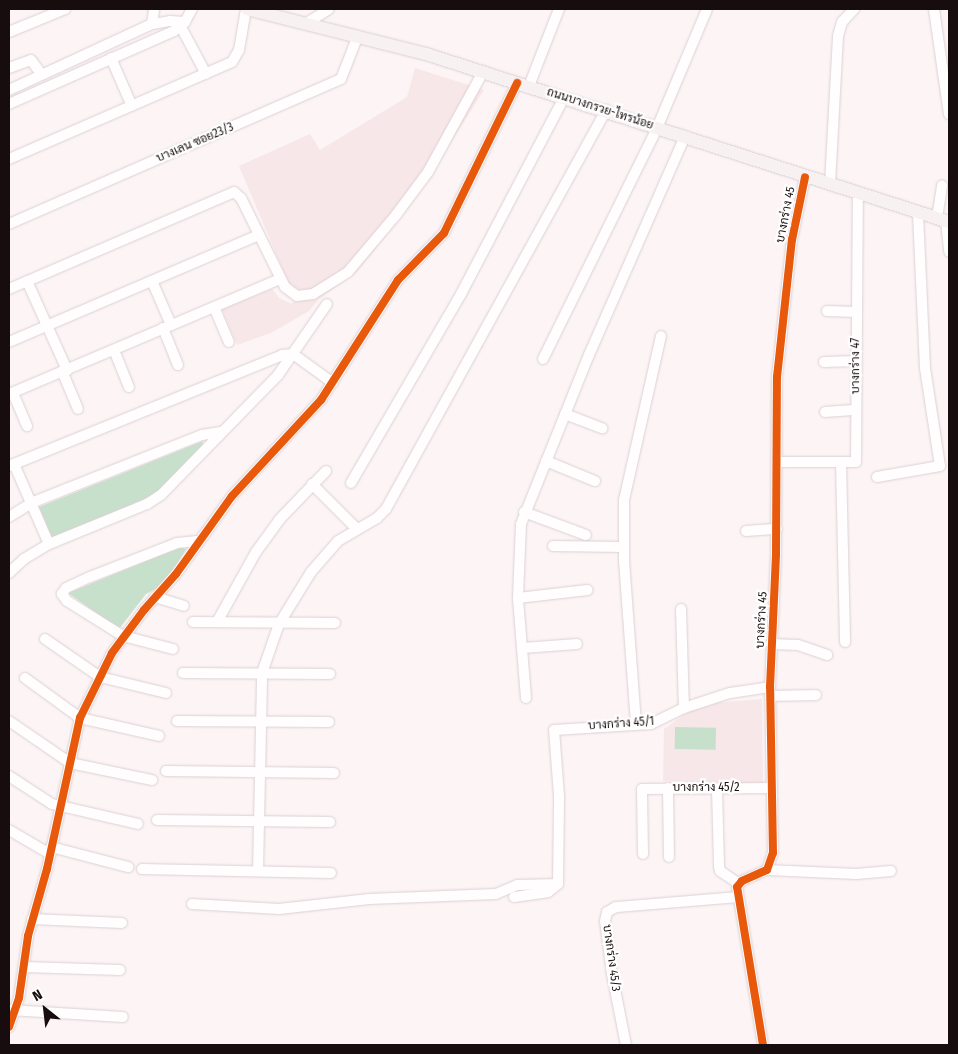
<!DOCTYPE html>
<meta charset="utf-8">
<style>
body{margin:0}
#map{position:relative;width:958px;height:1054px;overflow:hidden;background:#fcf4f5;font-family:"Fira Sans Condensed",Sarabun,sans-serif}
div>[style]{position:absolute}
.built>*{inset:0;background:#f8e7e9}
.green>*{inset:0;background:#c7e0cc;transform-origin:0 0}
.roads{filter:drop-shadow(0 0 1px #dbd1d3) drop-shadow(0 0 1px #dbd1d3)}
.minor>*{height:10px;margin:-5px;padding:0 5px;transform-origin:5px;border-radius:5px;background:#fffdfe}
.major>*{height:12px;margin:-6px;padding:0 6px;transform-origin:6px;border-radius:6px;background:#f8f1f2}
.cycleway>*{height:8px;margin:-4px;padding:0 4px;transform-origin:4px;border-radius:4px;background:#e8590c}
span{translate:-50% -50%;white-space:nowrap;text-align:center;line-height:1.15;-webkit-text-stroke:4.5px #fff;paint-order:stroke}
.street-label{font-size:12px;color:#170c0e}
.frame{position:absolute;inset:0;border:10px solid #170c0e;pointer-events:none}
.north{position:absolute;left:20px;top:984px;width:50px;height:50px;-webkit-text-stroke:4px #fff;paint-order:stroke;rotate:331deg;font-size:14px;font-weight:700;line-height:20px;text-align:center;color:#170c0e}
.north::after{content:'';display:block;margin:auto;width:18px;height:22px;background:#170c0e;clip-path:polygon(50% 0,100% 100%,50% 72%,0 100%)}
</style>
<div id="map">
<div class="built">
<div style="clip-path:polygon(415px 68px,484px 90px,414px 201px,357px 272px,319px 299px,309px 311px,271px 333px,237px 345px,222px 309px,272px 289px,279px 298px,292px 304px,300px 291px,288px 282px,239px 166px,310px 134px,320px 150px,407px 97px)"></div>
<div style="clip-path:polygon(762px 699px,763px 784px,663px 781px,664px 729px,699px 704px)"></div>
</div>
<div class="green">
<div style="clip-path:polygon(203px 441px,202px 448px,154px 495px,52px 539px,39px 507px)"></div>
<div style="clip-path:polygon(181px 547px,186px 549px,165px 584px,146px 594px,119px 629px,68px 593px)"></div>
<div style="left:675px;top:727px;width:41px;height:22px;rotate:1deg"></div>
</div>
<div class="roads">
<div class="minor">
<div style="left:934px;top:9px;width:106px;rotate:81.9deg"></div>
<div style="left:152px;top:24px;width:15px;rotate:-82deg"></div>
<div style="left:305px;top:24px;width:28px;rotate:-32deg"></div>
<div style="left:181px;top:27px;width:53px;rotate:62deg"></div>
<div style="left:9px;top:32px;width:61px;rotate:-22.3deg"></div>
<div style="left:111px;top:58px;width:52px;rotate:66.4deg"></div>
<div style="left:9px;top:68px;width:23px;rotate:-20deg"></div>
<div style="left:31px;top:60px;width:17px;rotate:54deg"></div>
<div style="left:529px;top:86px;width:83px;rotate:-68.7deg"></div>
<div style="left:9px;top:90px;width:157px;rotate:-24.8deg"></div>
<div style="left:152px;top:24px;width:18px;rotate:-9deg"></div>
<div style="left:170px;top:21px;width:15px;rotate:4deg"></div>
<div style="left:9px;top:104px;width:180px;rotate:-23.9deg"></div>
<div style="left:174px;top:31px;width:14px;rotate:-39deg"></div>
<div style="left:185px;top:22px;width:15px;rotate:-62deg"></div>
<div style="left:9px;top:159px;width:243px;rotate:-23.5deg"></div>
<div style="left:232px;top:62px;width:14px;rotate:-60deg"></div>
<div style="left:239px;top:50px;width:42px;rotate:-80.3deg"></div>
<div style="left:830px;top:184px;width:148px;rotate:-86.9deg"></div>
<div style="left:838px;top:36px;width:15px;rotate:-74deg"></div>
<div style="left:842px;top:22px;width:18px;rotate:-47deg"></div>
<div style="left:937px;top:218px;width:33px;rotate:-81deg"></div>
<div style="left:946px;top:221px;width:31px;rotate:84deg"></div>
<div style="left:9px;top:224px;width:362px;rotate:-23.6deg"></div>
<div style="left:341px;top:79px;width:44px;rotate:-68.7deg"></div>
<div style="left:27px;top:281px;width:98px;rotate:65.8deg"></div>
<div style="left:152px;top:281px;width:48px;rotate:66.6deg"></div>
<div style="left:9px;top:289px;width:245px;rotate:-23.3deg"></div>
<div style="left:234px;top:192px;width:9px;rotate:41deg"></div>
<div style="left:241px;top:198px;width:99px;rotate:63.7deg"></div>
<div style="left:285px;top:287px;width:15px;rotate:37deg"></div>
<div style="left:297px;top:296px;width:16px;rotate:-7deg"></div>
<div style="left:313px;top:294px;width:41px;rotate:-32.2deg"></div>
<div style="left:348px;top:272px;width:75px;rotate:-49.9deg"></div>
<div style="left:396px;top:215px;width:54px;rotate:-53.3deg"></div>
<div style="left:428px;top:172px;width:114px;rotate:-61.2deg"></div>
<div style="left:214px;top:307px;width:38px;rotate:67deg"></div>
<div style="left:827px;top:311px;width:29px;rotate:2deg"></div>
<div style="left:163px;top:328px;width:40px;rotate:68deg"></div>
<div style="left:9px;top:342px;width:272px;rotate:-23.2deg"></div>
<div style="left:114px;top:350px;width:40px;rotate:68deg"></div>
<div style="left:543px;top:359px;width:258px;rotate:-63.7deg"></div>
<div style="left:657px;top:128px;width:129px;rotate:-67.2deg"></div>
<div style="left:824px;top:362px;width:32px;rotate:-2deg"></div>
<div style="left:62px;top:371px;width:41px;rotate:67.2deg"></div>
<div style="left:13px;top:393px;width:36px;rotate:67deg"></div>
<div style="left:9px;top:394px;width:294px;rotate:-23deg"></div>
<div style="left:825px;top:412px;width:31px;rotate:-4deg"></div>
<div style="left:565px;top:414px;width:40px;rotate:21deg"></div>
<div style="left:546px;top:461px;width:53px;rotate:22.2deg"></div>
<div style="left:778px;top:462px;width:78px"></div>
<div style="left:856px;top:462px;width:269px;rotate:-89.6deg"></div>
<div style="left:841px;top:463px;width:179px;rotate:88.7deg"></div>
<div style="left:14px;top:464px;width:87px;rotate:66.4deg"></div>
<div style="left:9px;top:466px;width:295px;rotate:-22.1deg"></div>
<div style="left:282px;top:355px;width:11px;rotate:-5deg"></div>
<div style="left:293px;top:354px;width:49px;rotate:35.9deg"></div>
<div style="left:877px;top:477px;width:64px;rotate:-9.9deg"></div>
<div style="left:940px;top:466px;width:99px;rotate:-98.7deg"></div>
<div style="left:925px;top:368px;width:156px;rotate:-92.6deg"></div>
<div style="left:351px;top:483px;width:219px;rotate:-59.8deg"></div>
<div style="left:461px;top:294px;width:221px;rotate:-62.3deg"></div>
<div style="left:312px;top:484px;width:62px;rotate:45deg"></div>
<div style="left:524px;top:512px;width:66px;rotate:20.4deg"></div>
<div style="left:9px;top:517px;width:26px;rotate:-32deg"></div>
<div style="left:31px;top:503px;width:184px;rotate:-21.7deg"></div>
<div style="left:202px;top:435px;width:19px;rotate:-9deg"></div>
<div style="left:746px;top:531px;width:31px;rotate:-4deg"></div>
<div style="left:553px;top:546px;width:70px;rotate:0.8deg"></div>
<div style="left:9px;top:573px;width:21px;rotate:-43deg"></div>
<div style="left:24px;top:559px;width:29px;rotate:-31deg"></div>
<div style="left:49px;top:544px;width:106px;rotate:-22.2deg"></div>
<div style="left:147px;top:504px;width:17px;rotate:-33deg"></div>
<div style="left:161px;top:495px;width:168px;rotate:-45.7deg"></div>
<div style="left:278px;top:375px;width:86px;rotate:-55.4deg"></div>
<div style="left:155px;top:597px;width:30px;rotate:17deg"></div>
<div style="left:518px;top:598px;width:70px;rotate:-6.5deg"></div>
<div style="left:681px;top:609px;width:99px;rotate:88.3deg"></div>
<div style="left:193px;top:622px;width:142px;rotate:0.4deg"></div>
<div style="left:217px;top:622px;width:80px;rotate:-60.9deg"></div>
<div style="left:256px;top:552px;width:39px;rotate:-54deg"></div>
<div style="left:279px;top:520px;width:68px;rotate:-46.2deg"></div>
<div style="left:45px;top:639px;width:67px;rotate:34.6deg"></div>
<div style="left:100px;top:677px;width:68px;rotate:13.6deg"></div>
<div style="left:771px;top:644px;width:27px;rotate:2deg"></div>
<div style="left:798px;top:645px;width:31px;rotate:19deg"></div>
<div style="left:523px;top:648px;width:54px;rotate:-4.2deg"></div>
<div style="left:173px;top:649px;width:52px;rotate:-165.4deg"></div>
<div style="left:123px;top:636px;width:66px;rotate:-148deg"></div>
<div style="left:67px;top:601px;width:9px;rotate:-126deg"></div>
<div style="left:62px;top:594px;width:7px;rotate:-56deg"></div>
<div style="left:66px;top:588px;width:26px;rotate:-25deg"></div>
<div style="left:90px;top:577px;width:93px;rotate:-21.3deg"></div>
<div style="left:177px;top:543px;width:20px;rotate:-6deg"></div>
<div style="left:183px;top:673px;width:147px;rotate:0.4deg"></div>
<div style="left:25px;top:678px;width:68px;rotate:36deg"></div>
<div style="left:80px;top:718px;width:81px;rotate:12.8deg"></div>
<div style="left:770px;top:696px;width:46px;rotate:-1.2deg"></div>
<div style="left:526px;top:698px;width:100px;rotate:-94.6deg"></div>
<div style="left:518px;top:598px;width:74px;rotate:-87.7deg"></div>
<div style="left:521px;top:524px;width:182px;rotate:-68.1deg"></div>
<div style="left:589px;top:355px;width:239px;rotate:-66.3deg"></div>
<div style="left:9px;top:721px;width:74px;rotate:34.5deg"></div>
<div style="left:70px;top:763px;width:84px;rotate:11.7deg"></div>
<div style="left:177px;top:721px;width:152px;rotate:0.4deg"></div>
<div style="left:636px;top:724px;width:163px;rotate:-94.2deg"></div>
<div style="left:624px;top:561px;width:61px;rotate:-90deg"></div>
<div style="left:624px;top:500px;width:168px;rotate:-77.3deg"></div>
<div style="left:166px;top:771px;width:168px;rotate:0.7deg"></div>
<div style="left:9px;top:776px;width:51px;rotate:33.1deg"></div>
<div style="left:52px;top:804px;width:88px;rotate:13.1deg"></div>
<div style="left:668px;top:788px;width:69px;rotate:89.2deg"></div>
<div style="left:717px;top:789px;width:77px;rotate:88.5deg"></div>
<div style="left:719px;top:866px;width:5px;rotate:79deg"></div>
<div style="left:720px;top:871px;width:23px;rotate:34deg"></div>
<div style="left:157px;top:820px;width:173px;rotate:0.7deg"></div>
<div style="left:9px;top:830px;width:48px;rotate:30.3deg"></div>
<div style="left:51px;top:847px;width:80px;rotate:14.6deg"></div>
<div style="left:643px;top:854px;width:65px;rotate:-90.9deg"></div>
<div style="left:642px;top:789px;width:129px;rotate:-0.4deg"></div>
<div style="left:142px;top:869px;width:189px;rotate:1.2deg"></div>
<div style="left:767px;top:870px;width:89px;rotate:2.6deg"></div>
<div style="left:856px;top:874px;width:35px;rotate:-5deg"></div>
<div style="left:258px;top:871px;width:198px;rotate:-88.8deg"></div>
<div style="left:262px;top:673px;width:52px;rotate:-70.9deg"></div>
<div style="left:279px;top:624px;width:61px;rotate:-58.4deg"></div>
<div style="left:311px;top:572px;width:41px;rotate:-48.9deg"></div>
<div style="left:338px;top:541px;width:45px;rotate:-30.5deg"></div>
<div style="left:377px;top:518px;width:13px;rotate:-45deg"></div>
<div style="left:386px;top:509px;width:456px;rotate:-61.1deg"></div>
<div style="left:514px;top:897px;width:34px;rotate:-8deg"></div>
<div style="left:548px;top:892px;width:13px;rotate:-39deg"></div>
<div style="left:192px;top:904px;width:87px;rotate:3.3deg"></div>
<div style="left:279px;top:909px;width:91px;rotate:-6.3deg"></div>
<div style="left:369px;top:899px;width:127px;rotate:-2.3deg"></div>
<div style="left:496px;top:894px;width:23px;rotate:-23deg"></div>
<div style="left:517px;top:885px;width:41px;rotate:-1.4deg"></div>
<div style="left:558px;top:884px;width:88px;rotate:-89.3deg"></div>
<div style="left:559px;top:796px;width:66px;rotate:-94.3deg"></div>
<div style="left:554px;top:730px;width:97px;rotate:-3.5deg"></div>
<div style="left:651px;top:724px;width:37px;rotate:-26deg"></div>
<div style="left:684px;top:708px;width:48px;rotate:-18.1deg"></div>
<div style="left:730px;top:693px;width:40px;rotate:-8.5deg"></div>
<div style="left:32px;top:919px;width:90px;rotate:2.5deg"></div>
<div style="left:24px;top:967px;width:96px;rotate:1.8deg"></div>
<div style="left:10px;top:1010px;width:113px;rotate:3.5deg"></div>
<div style="left:9px;top:1027px;width:31px;rotate:-71deg"></div>
<div style="left:19px;top:998px;width:63px;rotate:-81.7deg"></div>
<div style="left:28px;top:936px;width:70px;rotate:-74.2deg"></div>
<div style="left:47px;top:869px;width:155px;rotate:-77.7deg"></div>
<div style="left:80px;top:718px;width:72px;rotate:-63.8deg"></div>
<div style="left:112px;top:653px;width:54px;rotate:-53.3deg"></div>
<div style="left:144px;top:610px;width:48px;rotate:-48.4deg"></div>
<div style="left:176px;top:574px;width:96px;rotate:-54.3deg"></div>
<div style="left:232px;top:496px;width:131px;rotate:-47.2deg"></div>
<div style="left:321px;top:400px;width:143px;rotate:-57.3deg"></div>
<div style="left:398px;top:280px;width:66px;rotate:-45.6deg"></div>
<div style="left:444px;top:233px;width:167px;rotate:-64deg"></div>
<div style="left:626px;top:1045px;width:72px;rotate:-101.2deg"></div>
<div style="left:612px;top:974px;width:53px;rotate:-97.5deg"></div>
<div style="left:605px;top:921px;width:9px;rotate:-77deg"></div>
<div style="left:607px;top:912px;width:10px;rotate:-29deg"></div>
<div style="left:616px;top:907px;width:121px;rotate:-4.7deg"></div>
<div style="left:763px;top:1045px;width:160px;rotate:-99.3deg"></div>
<div style="left:737px;top:887px;width:8px;rotate:-50deg"></div>
<div style="left:742px;top:881px;width:27px;rotate:-24deg"></div>
<div style="left:767px;top:870px;width:18px;rotate:-71deg"></div>
<div style="left:773px;top:853px;width:166px;rotate:-91deg"></div>
<div style="left:770px;top:687px;width:133px;rotate:-87.4deg"></div>
<div style="left:776px;top:554px;width:177px;rotate:-89.7deg"></div>
<div style="left:777px;top:377px;width:138px;rotate:-83.8deg"></div>
<div style="left:792px;top:240px;width:64px;rotate:-78.3deg"></div>
</div>
<div class="major">
<div style="left:247px;top:9px;width:185px;rotate:14.1deg"></div>
<div style="left:426px;top:54px;width:549px;rotate:17.81deg"></div>
</div>
</div>
<div class="cycleway">
<div style="left:9px;top:1027px;width:31px;rotate:-71deg"></div>
<div style="left:19px;top:998px;width:63px;rotate:-81.7deg"></div>
<div style="left:28px;top:936px;width:70px;rotate:-74.2deg"></div>
<div style="left:47px;top:869px;width:155px;rotate:-77.7deg"></div>
<div style="left:80px;top:718px;width:72px;rotate:-63.8deg"></div>
<div style="left:112px;top:653px;width:54px;rotate:-53.3deg"></div>
<div style="left:144px;top:610px;width:48px;rotate:-48.4deg"></div>
<div style="left:176px;top:574px;width:96px;rotate:-54.3deg"></div>
<div style="left:232px;top:496px;width:131px;rotate:-47.2deg"></div>
<div style="left:321px;top:400px;width:143px;rotate:-57.3deg"></div>
<div style="left:398px;top:280px;width:66px;rotate:-45.6deg"></div>
<div style="left:444px;top:233px;width:167px;rotate:-64deg"></div>
<div style="left:763px;top:1045px;width:160px;rotate:-99.3deg"></div>
<div style="left:737px;top:887px;width:8px;rotate:-50deg"></div>
<div style="left:742px;top:881px;width:27px;rotate:-24deg"></div>
<div style="left:767px;top:870px;width:18px;rotate:-71deg"></div>
<div style="left:773px;top:853px;width:166px;rotate:-91deg"></div>
<div style="left:770px;top:687px;width:133px;rotate:-87.4deg"></div>
<div style="left:776px;top:554px;width:177px;rotate:-89.7deg"></div>
<div style="left:777px;top:377px;width:138px;rotate:-83.8deg"></div>
<div style="left:792px;top:240px;width:64px;rotate:-78.3deg"></div>
</div>
<div class="street-label">
<span style="left:600px;top:109px;rotate:18deg">ถนนบางกรวย-ไทรน้อย</span>
<span style="left:195px;top:143px;rotate:-23deg">บางเลน ซอย23/3</span>
<span style="left:786px;top:215px;rotate:-79deg">บางกร่าง 45</span>
<span style="left:856px;top:366px;rotate:-90deg">บางกร่าง 47</span>
<span style="left:762px;top:620px;rotate:-87deg">บางกร่าง 45</span>
<span style="left:621px;top:724px;rotate:-4deg">บางกร่าง 45/1</span>
<span style="left:706px;top:788px">บางกร่าง 45/2</span>
<span style="left:611px;top:958px;rotate:82deg">บางกร่าง 45/3</span>
</div>
<div class="frame"></div>
<div class="north">N</div>
</div>
